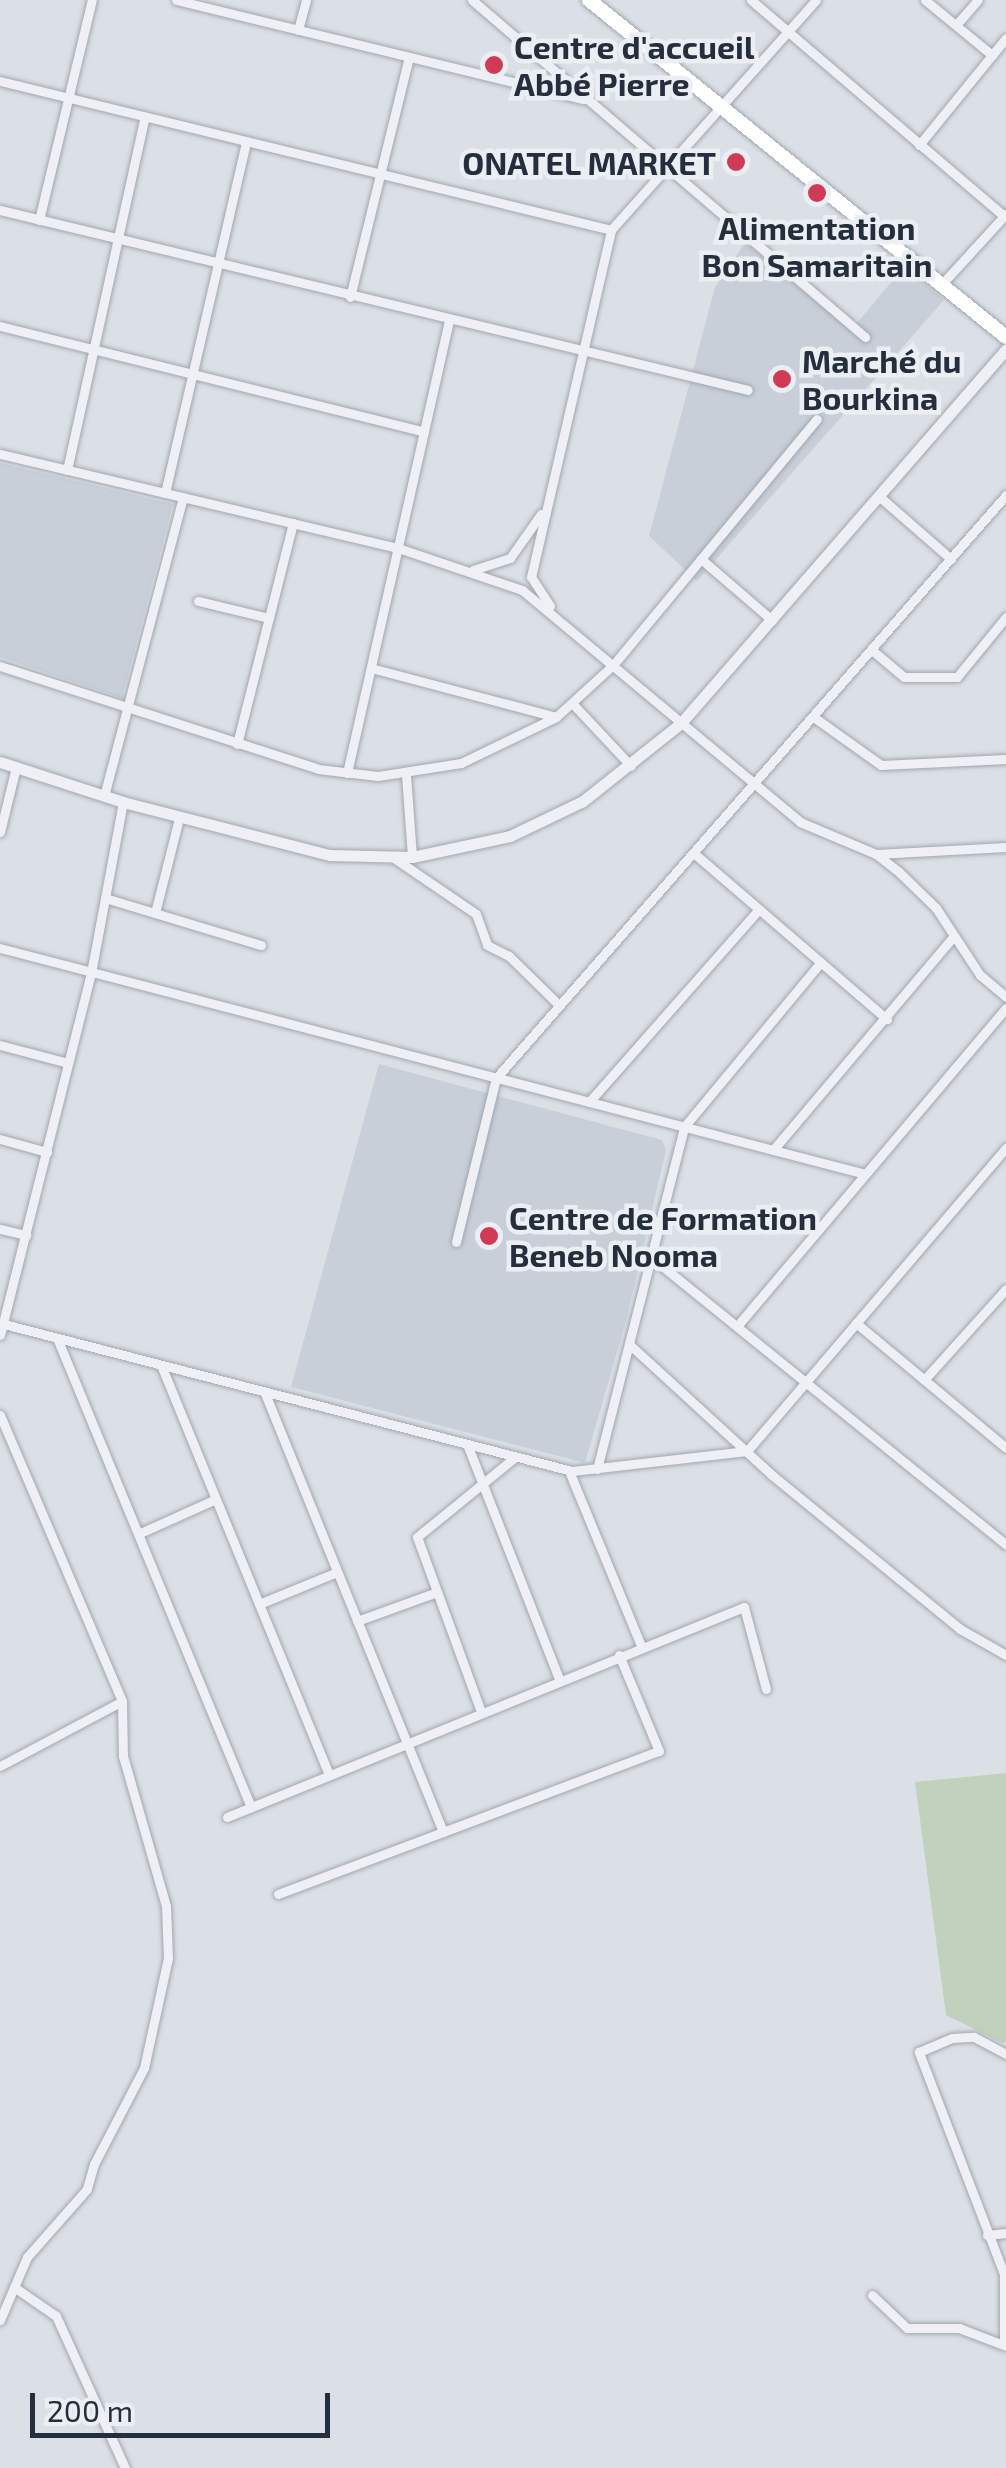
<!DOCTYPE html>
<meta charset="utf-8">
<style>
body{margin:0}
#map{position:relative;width:1006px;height:2468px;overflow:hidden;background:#dbe0e6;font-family:"Exo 2",sans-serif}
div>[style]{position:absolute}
.built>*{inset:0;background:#c9cfd8}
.green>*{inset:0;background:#c2d1bc}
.roads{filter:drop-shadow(0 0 2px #a1a7b0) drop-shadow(0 0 2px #a1a7b0)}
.minor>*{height:9px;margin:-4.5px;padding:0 4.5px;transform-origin:4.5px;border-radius:4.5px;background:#eef0f5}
.tertiary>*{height:11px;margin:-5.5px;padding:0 5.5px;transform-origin:5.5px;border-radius:5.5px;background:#eef0f5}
.primary>*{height:14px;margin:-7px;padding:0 7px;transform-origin:7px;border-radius:7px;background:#fff}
.dots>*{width:28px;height:28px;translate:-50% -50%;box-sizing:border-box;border:5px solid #ebeff4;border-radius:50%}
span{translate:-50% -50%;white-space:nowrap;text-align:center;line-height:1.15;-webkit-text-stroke:9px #ebeff4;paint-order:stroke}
.poi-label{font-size:32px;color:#252e3d;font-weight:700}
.left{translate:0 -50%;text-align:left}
.right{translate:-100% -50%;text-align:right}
.scale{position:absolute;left:30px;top:2393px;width:300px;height:45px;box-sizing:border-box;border:5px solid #252e3d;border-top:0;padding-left:12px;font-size:30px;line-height:35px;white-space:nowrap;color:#252e3d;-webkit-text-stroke:8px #ebeff4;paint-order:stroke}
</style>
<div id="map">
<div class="built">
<div style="clip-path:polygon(745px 243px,851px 330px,905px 266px,944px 300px,697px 581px,649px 536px,715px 287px)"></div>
<div style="clip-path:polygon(0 463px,173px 504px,122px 698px,0 657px)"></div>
<div style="clip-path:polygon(379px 1064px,662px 1140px,666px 1150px,626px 1321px,585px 1463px,291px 1387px)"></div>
</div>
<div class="green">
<div style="clip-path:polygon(1006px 1773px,1006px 2042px,1002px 2043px,946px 2015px,915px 1782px)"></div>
</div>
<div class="roads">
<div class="minor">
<div style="left:176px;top:0;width:419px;rotate:13.7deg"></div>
<div style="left:472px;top:0;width:518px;rotate:40.61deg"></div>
<div style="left:751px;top:0;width:333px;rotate:40.5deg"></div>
<div style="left:925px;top:0;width:87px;rotate:39.4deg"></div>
<div style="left:956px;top:25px;width:33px;rotate:-49deg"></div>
<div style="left:298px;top:30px;width:31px;rotate:-75deg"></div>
<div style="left:0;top:81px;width:629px;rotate:13.7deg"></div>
<div style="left:919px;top:145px;width:138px;rotate:-50.9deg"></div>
<div style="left:0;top:210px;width:769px;rotate:13.53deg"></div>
<div style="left:39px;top:220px;width:226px;rotate:-76.5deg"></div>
<div style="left:940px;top:286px;width:98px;rotate:-47.5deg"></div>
<div style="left:350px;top:297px;width:247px;rotate:-76.2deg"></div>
<div style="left:0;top:326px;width:437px;rotate:14deg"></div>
<div style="left:0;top:454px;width:409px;rotate:13.3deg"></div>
<div style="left:398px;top:548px;width:131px;rotate:18.7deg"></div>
<div style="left:522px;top:590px;width:362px;rotate:39.8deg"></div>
<div style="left:800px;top:822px;width:82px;rotate:22.8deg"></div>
<div style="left:876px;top:854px;width:29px;rotate:38deg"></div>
<div style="left:899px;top:872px;width:52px;rotate:44.2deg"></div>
<div style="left:936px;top:908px;width:80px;rotate:56.7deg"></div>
<div style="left:980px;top:975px;width:34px;rotate:40deg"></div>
<div style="left:67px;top:470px;width:362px;rotate:-77.6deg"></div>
<div style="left:165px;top:493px;width:361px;rotate:-77deg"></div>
<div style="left:881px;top:498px;width:93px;rotate:41.1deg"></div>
<div style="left:701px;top:559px;width:94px;rotate:40.7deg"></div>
<div style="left:473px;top:570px;width:39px;rotate:-18deg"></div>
<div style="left:510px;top:558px;width:54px;rotate:-54.8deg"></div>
<div style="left:198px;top:601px;width:73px;rotate:13.5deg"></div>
<div style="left:550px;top:606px;width:35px;rotate:-123deg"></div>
<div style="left:531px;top:577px;width:356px;rotate:-77deg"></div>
<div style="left:611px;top:230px;width:308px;rotate:-48.3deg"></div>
<div style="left:873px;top:651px;width:40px;rotate:40deg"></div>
<div style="left:904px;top:677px;width:53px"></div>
<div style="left:957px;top:677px;width:77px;rotate:-50.8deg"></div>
<div style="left:0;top:666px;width:334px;rotate:17.9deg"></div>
<div style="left:318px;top:769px;width:60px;rotate:6.7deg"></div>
<div style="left:378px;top:776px;width:84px;rotate:-8.9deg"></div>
<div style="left:461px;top:763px;width:106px;rotate:-25.8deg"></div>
<div style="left:556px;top:717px;width:79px;rotate:-42.4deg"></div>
<div style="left:614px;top:664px;width:318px;rotate:-50.4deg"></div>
<div style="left:371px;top:668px;width:191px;rotate:14.8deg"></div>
<div style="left:572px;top:703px;width:86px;rotate:46.9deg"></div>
<div style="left:815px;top:718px;width:81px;rotate:35.5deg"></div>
<div style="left:881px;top:765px;width:125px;rotate:-2.7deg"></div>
<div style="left:237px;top:744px;width:228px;rotate:-75.8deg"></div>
<div style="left:347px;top:773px;width:463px;rotate:-77.3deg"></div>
<div style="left:406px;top:775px;width:82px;rotate:85.8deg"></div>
<div style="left:104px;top:796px;width:309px;rotate:-75.2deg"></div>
<div style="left:0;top:832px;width:67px;rotate:-76.2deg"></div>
<div style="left:876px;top:854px;width:130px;rotate:-3.1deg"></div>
<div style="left:696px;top:855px;width:252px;rotate:40.7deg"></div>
<div style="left:394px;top:858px;width:99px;rotate:34.3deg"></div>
<div style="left:476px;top:914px;width:33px;rotate:70deg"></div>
<div style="left:487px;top:945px;width:25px;rotate:27deg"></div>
<div style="left:509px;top:956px;width:69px;rotate:44.4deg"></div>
<div style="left:105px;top:898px;width:163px;rotate:16.8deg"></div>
<div style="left:155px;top:913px;width:98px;rotate:-75.8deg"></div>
<div style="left:0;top:948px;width:894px;rotate:14.64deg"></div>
<div style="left:0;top:1045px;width:70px;rotate:14.8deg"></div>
<div style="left:589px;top:1102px;width:257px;rotate:-48.6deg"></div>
<div style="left:0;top:1139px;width:49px;rotate:15.5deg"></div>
<div style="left:773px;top:1150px;width:279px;rotate:-49.8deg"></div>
<div style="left:0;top:1229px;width:27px;rotate:13deg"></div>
<div style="left:456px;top:1242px;width:169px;rotate:-76.3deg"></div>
<div style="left:496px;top:1078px;width:775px;rotate:-48.82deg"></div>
<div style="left:651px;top:1257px;width:457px;rotate:39deg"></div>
<div style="left:0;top:1323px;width:591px;rotate:14.51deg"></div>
<div style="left:572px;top:1471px;width:176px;rotate:-6.5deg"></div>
<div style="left:747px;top:1451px;width:399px;rotate:-49.5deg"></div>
<div style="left:856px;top:1323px;width:195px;rotate:39.8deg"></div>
<div style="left:738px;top:1325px;width:415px;rotate:-49.8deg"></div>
<div style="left:0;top:1335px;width:373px;rotate:-75.9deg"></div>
<div style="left:91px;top:973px;width:174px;rotate:-79.4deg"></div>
<div style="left:57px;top:1338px;width:508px;rotate:67.53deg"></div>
<div style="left:629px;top:1344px;width:194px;rotate:42.5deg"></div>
<div style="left:772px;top:1475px;width:243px;rotate:39.3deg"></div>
<div style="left:960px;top:1629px;width:53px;rotate:29.5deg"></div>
<div style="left:161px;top:1365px;width:442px;rotate:67.7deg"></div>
<div style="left:924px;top:1380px;width:122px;rotate:-48deg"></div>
<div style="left:264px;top:1391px;width:476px;rotate:67.9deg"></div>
<div style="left:0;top:1415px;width:311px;rotate:66.9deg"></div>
<div style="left:122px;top:1701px;width:55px;rotate:89deg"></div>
<div style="left:123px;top:1756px;width:156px;rotate:74deg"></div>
<div style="left:166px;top:1906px;width:52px;rotate:87.8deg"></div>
<div style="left:168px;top:1958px;width:113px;rotate:102.3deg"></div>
<div style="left:144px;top:2068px;width:108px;rotate:117.5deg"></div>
<div style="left:94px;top:2164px;width:26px;rotate:106deg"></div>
<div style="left:87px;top:2189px;width:91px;rotate:131.4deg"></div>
<div style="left:27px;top:2257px;width:69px;rotate:113.2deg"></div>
<div style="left:467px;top:1444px;width:252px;rotate:68.6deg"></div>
<div style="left:597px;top:1469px;width:353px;rotate:-75.7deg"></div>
<div style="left:684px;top:1127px;width:214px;rotate:-50.3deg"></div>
<div style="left:569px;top:1471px;width:189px;rotate:67.6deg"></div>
<div style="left:138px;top:1534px;width:85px;rotate:-24.2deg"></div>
<div style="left:259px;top:1604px;width:84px;rotate:-22.3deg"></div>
<div style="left:357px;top:1621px;width:85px;rotate:-19.9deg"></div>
<div style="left:480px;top:1709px;width:183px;rotate:-110.1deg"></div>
<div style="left:417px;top:1537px;width:127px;rotate:-39.2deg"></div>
<div style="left:0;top:1766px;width:138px;rotate:-28deg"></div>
<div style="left:227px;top:1817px;width:558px;rotate:-22.11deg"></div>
<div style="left:744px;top:1607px;width:85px;rotate:75deg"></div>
<div style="left:278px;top:1894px;width:407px;rotate:-20.6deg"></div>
<div style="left:659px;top:1751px;width:104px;rotate:-112.6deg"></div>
<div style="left:987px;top:2235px;width:19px;rotate:-6deg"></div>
<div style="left:14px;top:2287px;width:51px;rotate:34.6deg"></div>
<div style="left:56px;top:2316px;width:167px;rotate:65.6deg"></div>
<div style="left:872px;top:2295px;width:48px;rotate:43.3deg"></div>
<div style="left:907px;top:2328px;width:52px"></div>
<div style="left:959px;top:2328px;width:50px;rotate:21deg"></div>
<div style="left:1004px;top:2345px;width:71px;rotate:-90deg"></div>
<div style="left:1004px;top:2274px;width:238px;rotate:-111deg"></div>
<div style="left:919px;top:2052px;width:36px;rotate:-23deg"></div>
<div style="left:952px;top:2038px;width:22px;rotate:-3deg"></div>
<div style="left:974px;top:2037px;width:36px;rotate:28deg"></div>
</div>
<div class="tertiary">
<div style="left:0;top:762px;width:129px;rotate:18deg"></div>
<div style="left:123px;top:802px;width:214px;rotate:14.4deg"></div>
<div style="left:330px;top:855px;width:82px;rotate:1.4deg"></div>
<div style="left:412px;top:857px;width:100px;rotate:-12.1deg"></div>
<div style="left:510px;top:836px;width:81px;rotate:-25.6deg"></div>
<div style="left:583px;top:801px;width:125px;rotate:-38.5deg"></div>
<div style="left:681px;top:723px;width:495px;rotate:-49deg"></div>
</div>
<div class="primary">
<div style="left:589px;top:0;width:536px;rotate:38.94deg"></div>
</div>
</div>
<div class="dots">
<div style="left:494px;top:65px;background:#d13a54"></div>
<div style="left:736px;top:162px;background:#d13a54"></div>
<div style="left:817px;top:193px;background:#d13a54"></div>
<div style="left:782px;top:379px;background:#d13a54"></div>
<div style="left:489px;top:1236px;background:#d13a54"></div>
</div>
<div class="poi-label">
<span class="left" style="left:514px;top:65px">Centre d'accueil<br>Abbé Pierre</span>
<span class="right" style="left:716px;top:162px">ONATEL MARKET</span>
<span style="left:817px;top:246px">Alimentation<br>Bon Samaritain</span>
<span class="left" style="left:802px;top:379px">Marché du<br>Bourkina</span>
<span class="left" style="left:509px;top:1236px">Centre de Formation<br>Beneb Nooma</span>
</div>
<div class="scale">200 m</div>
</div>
